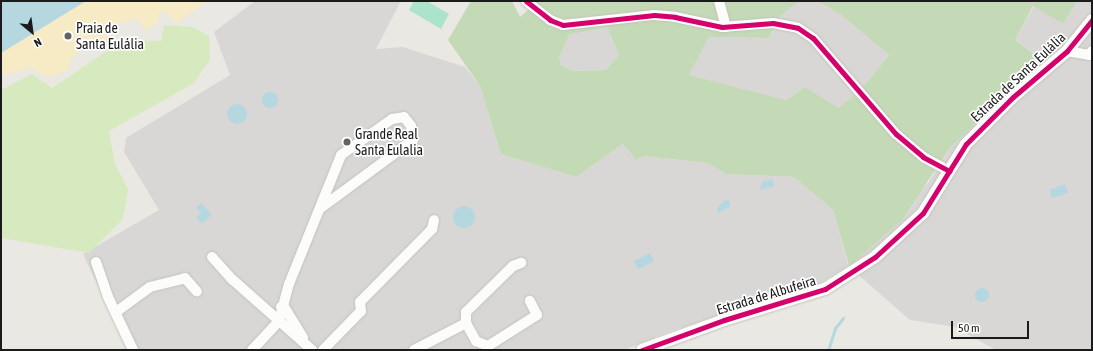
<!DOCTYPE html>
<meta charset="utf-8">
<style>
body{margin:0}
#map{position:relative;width:1093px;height:351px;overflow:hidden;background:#eae8e3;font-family:"Asap Condensed",sans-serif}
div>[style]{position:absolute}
.residential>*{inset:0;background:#d9d7d5}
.grass>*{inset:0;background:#d7eabf}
.forest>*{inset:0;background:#c4dab6}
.sand>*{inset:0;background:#f6ebc5}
.pitch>*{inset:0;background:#abe4cb}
.water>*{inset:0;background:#b4d7e0;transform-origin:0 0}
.round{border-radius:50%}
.stream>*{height:3px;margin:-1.5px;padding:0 1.5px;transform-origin:1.5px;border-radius:1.5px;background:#b4d7e0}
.roads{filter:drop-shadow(0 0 1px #c2c2bf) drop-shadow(0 0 1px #c2c2bf)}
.minor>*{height:10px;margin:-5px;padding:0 5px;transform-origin:5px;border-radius:5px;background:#fcfcfb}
.tertiary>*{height:12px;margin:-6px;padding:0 6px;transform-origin:6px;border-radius:6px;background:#fcfcfb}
.cycleway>*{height:5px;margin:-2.5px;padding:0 2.5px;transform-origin:2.5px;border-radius:2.5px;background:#d6006c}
.dots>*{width:11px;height:11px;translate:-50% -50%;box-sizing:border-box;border:2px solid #fff;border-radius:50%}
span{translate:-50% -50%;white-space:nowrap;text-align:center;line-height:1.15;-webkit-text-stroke:3.5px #fff;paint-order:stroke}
.poi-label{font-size:14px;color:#1b1b1b}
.left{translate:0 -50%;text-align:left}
.street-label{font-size:14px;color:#1b1b1b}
.frame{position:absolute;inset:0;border:2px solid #1b1b1b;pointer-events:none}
.north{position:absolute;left:12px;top:12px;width:40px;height:40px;-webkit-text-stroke:3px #fff;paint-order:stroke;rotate:151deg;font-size:11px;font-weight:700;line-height:16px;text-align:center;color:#1b1b1b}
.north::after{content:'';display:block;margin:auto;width:14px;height:18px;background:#1b1b1b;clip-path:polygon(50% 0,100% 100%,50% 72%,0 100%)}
.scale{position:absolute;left:951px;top:321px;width:78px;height:18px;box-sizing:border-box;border:2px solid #1b1b1b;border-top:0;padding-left:5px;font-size:12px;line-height:14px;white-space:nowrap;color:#1b1b1b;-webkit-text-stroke:3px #fff;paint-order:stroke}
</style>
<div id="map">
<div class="residential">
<div style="clip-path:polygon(255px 1px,401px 1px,376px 49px,403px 47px,465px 67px,480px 86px,501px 154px,576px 177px,623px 144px,636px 160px,643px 156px,707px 163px,726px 174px,794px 177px,833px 210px,848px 265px,928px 183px,949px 149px,1041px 58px,1015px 40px,1034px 6px,1063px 24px,1077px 1px,1092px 1px,1092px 350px,996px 350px,955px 327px,910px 320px,848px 266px,812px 288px,670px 331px,624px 350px,128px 350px,83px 254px,159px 210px,124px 152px,126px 138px,230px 75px,214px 32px)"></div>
<div style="clip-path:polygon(799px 1px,817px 1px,840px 14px,889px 55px,863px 87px,839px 108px,805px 87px,786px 100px,689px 75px,709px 37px,769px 38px,777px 19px)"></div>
<div style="clip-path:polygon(607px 27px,619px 55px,606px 70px,573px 71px,561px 65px,559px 58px,569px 35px)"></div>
</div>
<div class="grass">
<div style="clip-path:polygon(164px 25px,193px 27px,209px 36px,210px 60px,194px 83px,109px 131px,115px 164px,128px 189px,123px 219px,89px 253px,1px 238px,1px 90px,32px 74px,52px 88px,123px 40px,161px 41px)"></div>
</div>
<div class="forest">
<div style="clip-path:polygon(evenodd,471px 1px,512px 1px,520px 17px,538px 1px,799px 1px,777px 19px,769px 38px,709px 37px,689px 75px,786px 100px,805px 87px,839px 108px,863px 87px,889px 55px,840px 14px,817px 1px,1077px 1px,1063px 24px,1033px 6px,1015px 40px,1041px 59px,949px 149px,902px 220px,849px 266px,833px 210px,794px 177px,726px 174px,707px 163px,644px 156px,636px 160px,623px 144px,576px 177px,501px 154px,480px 86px,448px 40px,471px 1px,607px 27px,619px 55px,606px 70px,573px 71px,561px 65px,559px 58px,569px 35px,607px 27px)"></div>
</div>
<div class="sand">
<div style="clip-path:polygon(29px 1px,207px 1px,177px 23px,165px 12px,158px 13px,159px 22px,146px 30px,137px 19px,111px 25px,106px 42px,98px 46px,84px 48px,70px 59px,70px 69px,49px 77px,31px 68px,1px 75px,1px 13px)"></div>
</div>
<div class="pitch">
<div style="clip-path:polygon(414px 1px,427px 1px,449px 14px,441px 29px,409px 10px)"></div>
</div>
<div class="water">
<div style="clip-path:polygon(1px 1px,86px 1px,1px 53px)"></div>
<div class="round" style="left:262px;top:92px;width:16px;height:16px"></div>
<div class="round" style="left:227px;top:104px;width:20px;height:20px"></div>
<div style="clip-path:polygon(772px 179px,774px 186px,760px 190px,762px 182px)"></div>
<div style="left:1065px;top:184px;width:9px;height:17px;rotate:69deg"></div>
<div style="clip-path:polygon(725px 200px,730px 201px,730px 207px,718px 213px,717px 208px)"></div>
<div style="clip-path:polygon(201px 203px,212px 214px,202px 224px,196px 218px,201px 213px,196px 208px)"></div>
<div class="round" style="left:453px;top:206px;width:22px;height:22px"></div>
<div style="left:650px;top:253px;width:9px;height:18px;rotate:63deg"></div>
<div class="round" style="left:975px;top:288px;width:14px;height:14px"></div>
</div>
<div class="stream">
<div style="left:828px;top:350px;width:23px;rotate:-72deg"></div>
<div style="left:835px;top:328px;width:13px;rotate:-51deg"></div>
</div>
<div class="roads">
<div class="minor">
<div style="left:526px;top:1px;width:31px;rotate:38deg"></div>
<div style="left:550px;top:20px;width:14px;rotate:21deg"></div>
<div style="left:563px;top:25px;width:92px;rotate:-6.3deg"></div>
<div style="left:654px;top:15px;width:21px;rotate:5deg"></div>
<div style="left:675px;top:17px;width:48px;rotate:12deg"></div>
<div style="left:722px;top:27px;width:51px;rotate:-4.5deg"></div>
<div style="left:773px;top:23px;width:25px;rotate:11deg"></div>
<div style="left:798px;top:28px;width:18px;rotate:34deg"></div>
<div style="left:813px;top:38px;width:127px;rotate:49.2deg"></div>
<div style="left:896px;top:134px;width:35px;rotate:40deg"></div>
<div style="left:923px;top:157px;width:30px;rotate:28deg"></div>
<div style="left:719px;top:1px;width:27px;rotate:75deg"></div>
<div style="left:1067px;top:51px;width:22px;rotate:10deg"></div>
<div style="left:1089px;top:55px;width:5px;rotate:-53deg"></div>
<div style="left:212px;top:257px;width:31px;rotate:48deg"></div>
<div style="left:233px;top:280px;width:106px;rotate:41.5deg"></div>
<div style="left:96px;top:262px;width:37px;rotate:71deg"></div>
<div style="left:108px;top:297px;width:59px;rotate:64.7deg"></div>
<div style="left:281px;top:307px;width:3px"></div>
<div style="left:284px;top:307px;width:36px;rotate:58deg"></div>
<div style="left:116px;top:312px;width:42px;rotate:-36.3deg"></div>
<div style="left:150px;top:287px;width:36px;rotate:-14deg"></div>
<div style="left:185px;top:278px;width:18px;rotate:49deg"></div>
<div style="left:466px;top:323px;width:21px;rotate:61deg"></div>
<div style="left:476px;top:341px;width:13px;rotate:23deg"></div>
<div style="left:488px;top:346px;width:58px;rotate:-32.3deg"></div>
<div style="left:537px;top:315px;width:16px;rotate:-117deg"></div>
<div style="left:252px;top:350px;width:40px;rotate:-47deg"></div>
<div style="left:279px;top:321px;width:38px;rotate:-75deg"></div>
<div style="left:289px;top:284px;width:139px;rotate:-68deg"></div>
<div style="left:341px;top:155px;width:62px;rotate:-35.2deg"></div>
<div style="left:392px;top:119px;width:12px;rotate:-9deg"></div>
<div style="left:404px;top:117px;width:11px;rotate:52deg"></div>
<div style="left:411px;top:126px;width:14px;rotate:82deg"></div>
<div style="left:413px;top:140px;width:113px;rotate:143.6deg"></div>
<div style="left:323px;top:350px;width:54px;rotate:-45.7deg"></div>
<div style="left:361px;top:311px;width:9px;rotate:-96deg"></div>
<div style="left:360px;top:302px;width:103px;rotate:-45.4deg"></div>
<div style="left:432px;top:229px;width:9px;rotate:-77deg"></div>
<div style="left:414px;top:350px;width:59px;rotate:-27.4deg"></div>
<div style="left:466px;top:323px;width:11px;rotate:-90deg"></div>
<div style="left:466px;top:312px;width:66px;rotate:-44.4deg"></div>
<div style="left:513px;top:266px;width:9px;rotate:-21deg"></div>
</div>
<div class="tertiary">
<div style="left:642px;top:350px;width:87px;rotate:-20.1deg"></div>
<div style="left:724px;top:320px;width:106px;rotate:-17.1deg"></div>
<div style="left:825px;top:289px;width:59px;rotate:-32.6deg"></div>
<div style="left:875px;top:257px;width:65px;rotate:-42.5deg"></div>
<div style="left:923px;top:213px;width:81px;rotate:-58.1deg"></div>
<div style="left:966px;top:144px;width:66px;rotate:-45deg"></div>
<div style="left:1013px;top:97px;width:71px;rotate:-40.4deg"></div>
<div style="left:1067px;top:51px;width:40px;rotate:-51deg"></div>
</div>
</div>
<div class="cycleway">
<div style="left:526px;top:1px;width:31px;rotate:38deg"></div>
<div style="left:550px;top:20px;width:14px;rotate:21deg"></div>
<div style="left:563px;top:25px;width:92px;rotate:-6.3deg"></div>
<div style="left:654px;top:15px;width:21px;rotate:5deg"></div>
<div style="left:675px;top:17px;width:48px;rotate:12deg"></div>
<div style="left:722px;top:27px;width:51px;rotate:-4.5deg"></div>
<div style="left:773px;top:23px;width:25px;rotate:11deg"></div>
<div style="left:798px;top:28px;width:18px;rotate:34deg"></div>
<div style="left:813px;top:38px;width:127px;rotate:49.2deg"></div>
<div style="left:896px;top:134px;width:35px;rotate:40deg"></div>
<div style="left:923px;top:157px;width:30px;rotate:28deg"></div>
<div style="left:642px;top:350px;width:87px;rotate:-20.1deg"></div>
<div style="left:724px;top:320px;width:106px;rotate:-17.1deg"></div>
<div style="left:825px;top:289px;width:59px;rotate:-32.6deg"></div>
<div style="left:875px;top:257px;width:65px;rotate:-42.5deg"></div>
<div style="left:923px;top:213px;width:81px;rotate:-58.1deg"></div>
<div style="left:966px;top:144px;width:66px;rotate:-45deg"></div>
<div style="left:1013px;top:97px;width:71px;rotate:-40.4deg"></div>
<div style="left:1067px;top:51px;width:40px;rotate:-51deg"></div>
</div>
<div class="dots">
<div style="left:68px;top:36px;background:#636361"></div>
<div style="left:347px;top:142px;background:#636361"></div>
</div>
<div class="poi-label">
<span class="left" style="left:76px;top:36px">Praia de<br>Santa Eulália</span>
<span class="left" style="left:355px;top:142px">Grande Real<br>Santa Eulalia</span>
</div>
<div class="street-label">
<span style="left:1018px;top:77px;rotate:-43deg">Estrada de Santa Eulália</span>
<span style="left:766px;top:295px;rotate:-17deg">Estrada de Albufeira</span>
</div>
<div class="frame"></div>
<div class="north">N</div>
<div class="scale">50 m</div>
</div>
